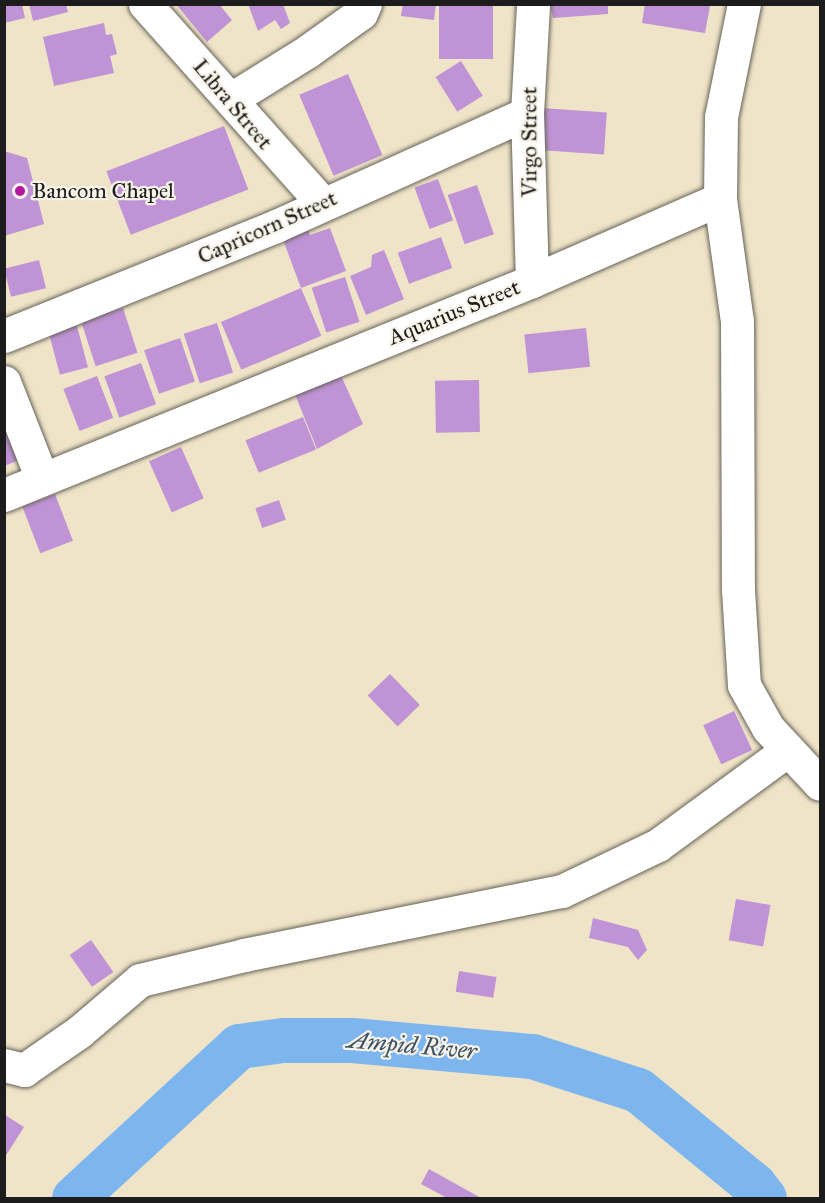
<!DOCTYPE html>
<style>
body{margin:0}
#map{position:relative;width:825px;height:1203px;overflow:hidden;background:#efe4c8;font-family:"IM FELL Great Primer",serif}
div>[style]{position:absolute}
.river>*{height:45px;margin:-22.5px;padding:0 22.5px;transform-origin:22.5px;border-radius:22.5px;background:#7db6ee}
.building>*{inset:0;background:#bf93d5;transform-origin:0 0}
.roads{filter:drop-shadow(0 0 2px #666258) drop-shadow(0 0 2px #666258)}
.minor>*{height:33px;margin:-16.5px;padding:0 16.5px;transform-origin:16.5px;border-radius:16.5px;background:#fff}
.dots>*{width:16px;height:16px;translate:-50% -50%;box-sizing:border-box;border:3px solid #f7f3e8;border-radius:50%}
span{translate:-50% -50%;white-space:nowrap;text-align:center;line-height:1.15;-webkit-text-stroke:4.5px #f7f3e8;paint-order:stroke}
.street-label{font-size:22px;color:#1c1c1c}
.poi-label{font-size:22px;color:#1c1c1c}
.left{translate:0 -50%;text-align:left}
.water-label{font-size:24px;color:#3e5266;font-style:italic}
.frame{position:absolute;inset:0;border:6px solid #1c1c1c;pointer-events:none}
</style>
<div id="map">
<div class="river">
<div style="left:74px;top:1198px;width:224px;rotate:-42.7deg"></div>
<div style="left:239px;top:1046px;width:44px;rotate:-7.8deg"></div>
<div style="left:283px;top:1040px;width:69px"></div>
<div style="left:352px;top:1040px;width:181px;rotate:5.1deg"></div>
<div style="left:532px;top:1056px;width:111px;rotate:17.8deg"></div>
<div style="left:638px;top:1090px;width:150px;rotate:39.3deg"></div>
<div style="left:754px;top:1185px;width:16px;rotate:52deg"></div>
</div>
<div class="building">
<div style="clip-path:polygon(4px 4px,22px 4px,25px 18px,4px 23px)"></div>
<div style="clip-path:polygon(29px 4px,66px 4px,68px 12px,33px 21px)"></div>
<div style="clip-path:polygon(176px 4px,219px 4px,232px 20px,207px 42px)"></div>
<div style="clip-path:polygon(248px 4px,283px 4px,290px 23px,281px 29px,275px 20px,258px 31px)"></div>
<div style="clip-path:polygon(403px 4px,436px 4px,434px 20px,401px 16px)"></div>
<div style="left:439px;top:4px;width:54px;height:55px"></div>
<div style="clip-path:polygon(550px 4px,608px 4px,608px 14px,553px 18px)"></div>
<div style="clip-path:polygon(645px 4px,710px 6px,705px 33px,642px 23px)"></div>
<div style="clip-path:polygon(104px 23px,106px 35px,112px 34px,117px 54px,110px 56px,114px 73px,54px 86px,43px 37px)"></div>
<div style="left:461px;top:61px;width:41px;height:30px;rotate:58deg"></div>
<div style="left:348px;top:74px;width:88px;height:53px;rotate:67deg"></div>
<div style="left:542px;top:108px;width:65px;height:42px;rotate:4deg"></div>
<div style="left:224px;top:126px;width:68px;height:126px;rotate:69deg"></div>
<div style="clip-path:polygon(4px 151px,27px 158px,44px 224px,4px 236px)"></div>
<div style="left:438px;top:179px;width:44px;height:25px;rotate:70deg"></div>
<div style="left:477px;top:185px;width:52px;height:31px;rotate:71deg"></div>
<div style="clip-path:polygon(305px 220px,310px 235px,330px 228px,346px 271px,301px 288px,279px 229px)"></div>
<div style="left:441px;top:237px;width:33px;height:46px;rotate:70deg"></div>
<div style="clip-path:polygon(384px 250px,404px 299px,366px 315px,350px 276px,371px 267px,372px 255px)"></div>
<div style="left:39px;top:260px;width:29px;height:36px;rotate:76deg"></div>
<div style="left:345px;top:277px;width:47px;height:35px;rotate:72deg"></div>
<div style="left:301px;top:288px;width:52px;height:87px;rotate:67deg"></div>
<div style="left:123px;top:308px;width:47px;height:44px;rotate:72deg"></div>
<div style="left:74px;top:315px;width:54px;height:29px;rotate:75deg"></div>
<div style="left:217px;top:323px;width:52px;height:35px;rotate:72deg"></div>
<div style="left:586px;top:328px;width:39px;height:62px;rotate:84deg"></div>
<div style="left:180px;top:338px;width:46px;height:38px;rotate:71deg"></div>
<div style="left:141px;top:363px;width:44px;height:39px;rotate:70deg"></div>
<div style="clip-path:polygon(338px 369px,363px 424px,317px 449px,292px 387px)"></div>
<div style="left:97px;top:376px;width:45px;height:36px;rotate:69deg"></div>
<div style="left:479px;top:380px;width:52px;height:44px;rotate:89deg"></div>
<div style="clip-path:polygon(4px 415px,22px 459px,4px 466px)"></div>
<div style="left:303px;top:417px;width:35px;height:62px;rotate:68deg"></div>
<div style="left:181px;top:447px;width:56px;height:35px;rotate:66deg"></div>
<div style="left:55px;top:494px;width:50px;height:35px;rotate:69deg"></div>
<div style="left:279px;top:500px;width:21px;height:25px;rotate:71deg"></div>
<div style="left:390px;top:674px;width:43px;height:31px;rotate:46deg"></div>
<div style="left:734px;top:711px;width:43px;height:34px;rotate:65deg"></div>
<div style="left:736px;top:899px;width:35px;height:42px;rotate:10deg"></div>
<div style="clip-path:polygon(593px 918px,638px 930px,647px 950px,638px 960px,628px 947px,589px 938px)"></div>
<div style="left:91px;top:940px;width:39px;height:26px;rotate:55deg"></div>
<div style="left:459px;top:971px;width:38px;height:21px;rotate:9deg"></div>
<div style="clip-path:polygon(5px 1115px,24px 1127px,5px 1157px)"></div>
<div style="clip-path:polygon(429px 1169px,481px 1198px,447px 1198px,421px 1184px)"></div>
</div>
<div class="roads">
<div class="minor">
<div style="left:145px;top:4px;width:266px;rotate:48.3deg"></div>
<div style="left:231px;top:99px;width:91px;rotate:-31.9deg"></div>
<div style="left:308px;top:51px;width:65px;rotate:-35.6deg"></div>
<div style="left:361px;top:13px;width:10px;rotate:-66deg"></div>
<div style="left:720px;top:199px;width:123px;rotate:82.1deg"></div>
<div style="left:737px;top:321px;width:269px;rotate:89.8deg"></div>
<div style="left:738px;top:590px;width:95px;rotate:86.4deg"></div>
<div style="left:744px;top:685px;width:49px;rotate:60.8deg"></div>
<div style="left:768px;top:728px;width:76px;rotate:47.1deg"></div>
<div style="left:532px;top:281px;width:168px;rotate:-91.7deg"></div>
<div style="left:527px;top:113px;width:109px;rotate:-86.8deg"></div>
<div style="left:4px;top:336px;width:293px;rotate:-22deg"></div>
<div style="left:276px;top:226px;width:275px;rotate:-24.2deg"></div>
<div style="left:4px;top:382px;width:104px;rotate:68.6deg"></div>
<div style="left:4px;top:495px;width:570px;rotate:-22.06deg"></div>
<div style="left:532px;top:281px;width:205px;rotate:-23.6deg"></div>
<div style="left:720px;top:199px;width:82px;rotate:-89.3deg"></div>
<div style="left:721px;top:117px;width:115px;rotate:-78.5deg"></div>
<div style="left:4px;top:1065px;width:21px;rotate:14deg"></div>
<div style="left:24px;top:1070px;width:67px;rotate:-34.6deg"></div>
<div style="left:79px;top:1032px;width:80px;rotate:-40.4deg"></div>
<div style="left:140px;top:980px;width:107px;rotate:-13.5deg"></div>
<div style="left:244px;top:955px;width:324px;rotate:-11.4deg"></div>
<div style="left:562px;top:891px;width:106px;rotate:-25.6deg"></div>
<div style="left:658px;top:845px;width:161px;rotate:-36.2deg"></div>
</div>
</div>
<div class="dots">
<div style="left:20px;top:191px;background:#b5179e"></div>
</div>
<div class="street-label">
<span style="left:233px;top:104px;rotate:50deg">Libra Street</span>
<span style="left:529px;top:142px;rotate:-90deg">Virgo Street</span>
<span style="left:267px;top:227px;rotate:-24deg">Capricorn Street</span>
<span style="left:454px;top:312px;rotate:-22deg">Aquarius Street</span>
</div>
<div class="poi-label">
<span class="left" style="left:32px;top:191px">Bancom Chapel</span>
</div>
<div class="water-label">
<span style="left:412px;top:1046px;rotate:5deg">Ampid River</span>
</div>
<div class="frame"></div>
</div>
